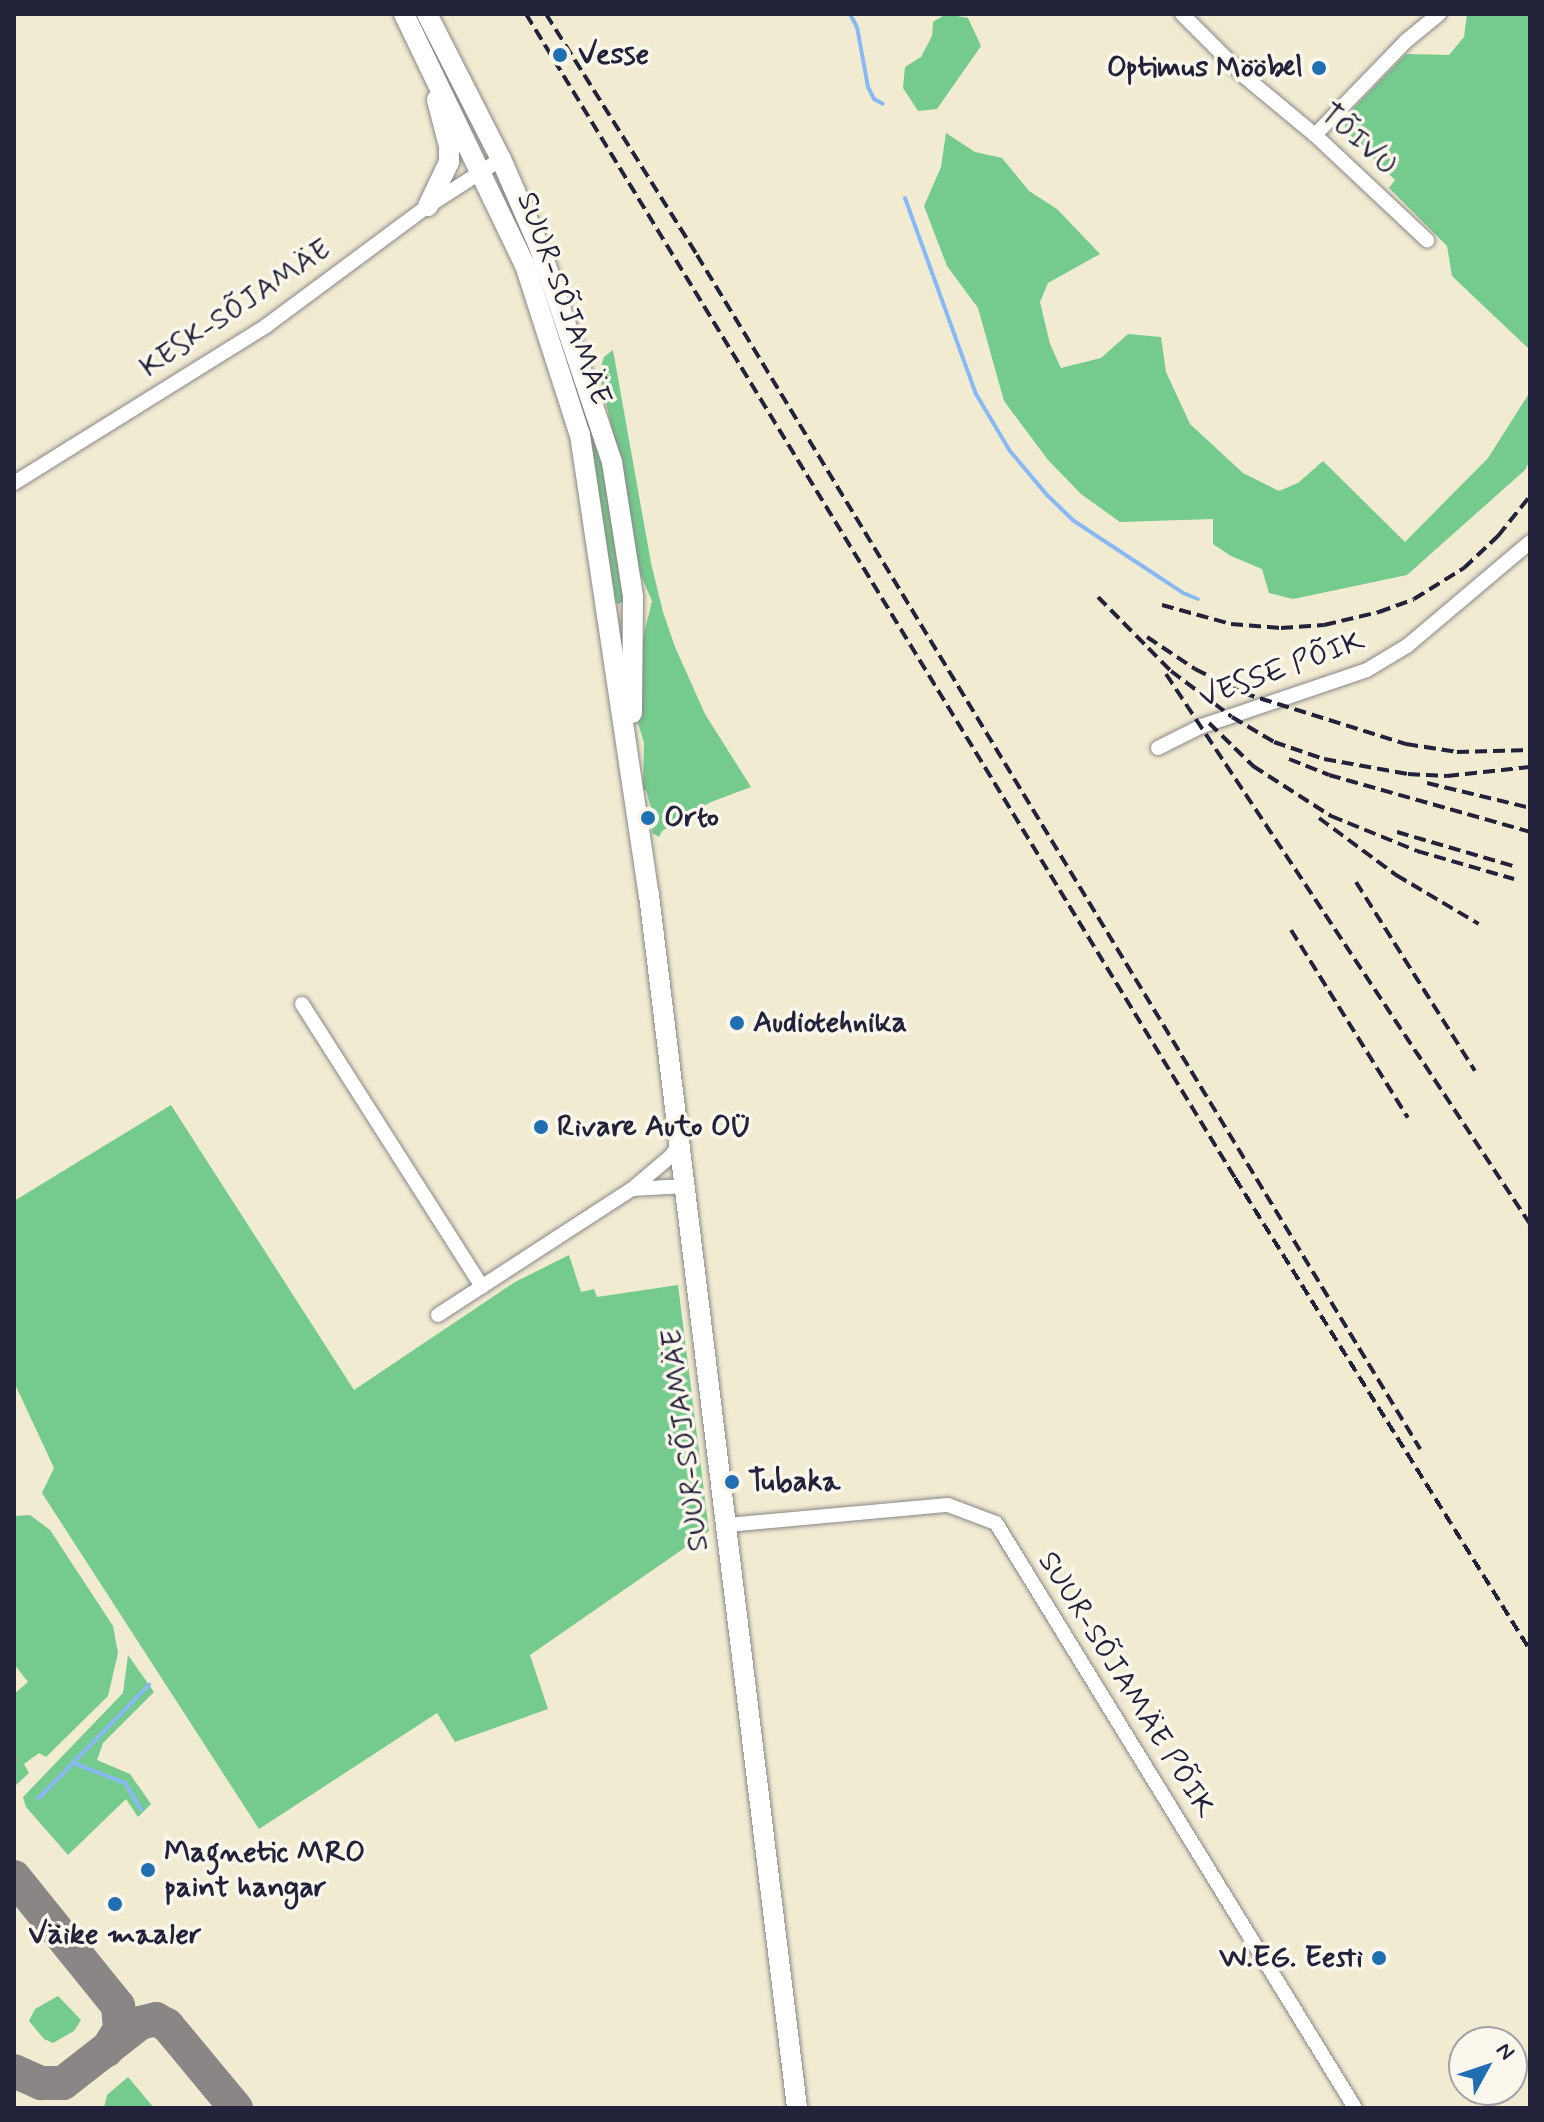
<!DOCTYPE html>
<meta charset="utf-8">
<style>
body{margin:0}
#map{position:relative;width:1544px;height:2122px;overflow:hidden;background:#f1ebd2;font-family:Mynerve,sans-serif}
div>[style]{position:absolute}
.green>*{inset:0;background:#75ca8d}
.stream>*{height:4px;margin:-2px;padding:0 2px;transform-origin:2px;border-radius:2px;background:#89b9f4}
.taxiway>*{height:34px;margin:-17px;padding:0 17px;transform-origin:17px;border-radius:17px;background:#8a8686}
.roads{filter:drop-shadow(0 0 2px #8a8686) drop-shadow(0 0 2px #8a8686)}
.street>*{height:14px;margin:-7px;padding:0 7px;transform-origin:7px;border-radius:7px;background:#fff}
.secondary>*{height:20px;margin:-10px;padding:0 10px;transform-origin:10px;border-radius:10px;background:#fff}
.rail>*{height:4px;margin-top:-2px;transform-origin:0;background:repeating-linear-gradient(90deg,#22223b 0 12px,transparent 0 18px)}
.dots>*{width:22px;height:22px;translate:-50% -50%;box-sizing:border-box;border:4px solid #fbf7ec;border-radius:50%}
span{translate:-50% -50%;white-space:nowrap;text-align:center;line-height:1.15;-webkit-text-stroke:7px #fbf7ec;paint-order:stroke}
.poi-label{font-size:30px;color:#22223b;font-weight:700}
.left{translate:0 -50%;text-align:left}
.right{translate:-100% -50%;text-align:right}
.street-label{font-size:30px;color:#22223b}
.frame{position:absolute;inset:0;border:16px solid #22223b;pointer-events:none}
.north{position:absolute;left:1448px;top:2026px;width:80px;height:80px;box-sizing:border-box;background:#fbf7ec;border:2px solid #a4a2a5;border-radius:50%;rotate:50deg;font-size:22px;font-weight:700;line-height:32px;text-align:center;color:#22223b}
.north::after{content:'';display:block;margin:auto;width:28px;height:36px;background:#1f6fb2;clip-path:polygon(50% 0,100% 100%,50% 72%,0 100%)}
</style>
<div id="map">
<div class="green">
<div style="clip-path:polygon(946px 14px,968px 18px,981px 46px,937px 109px,918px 111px,903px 88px,905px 67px,921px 57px,932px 36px,933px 22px)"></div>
<div style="clip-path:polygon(1467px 14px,1530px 14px,1530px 350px,1452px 276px,1447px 246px,1389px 188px,1395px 180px,1345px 130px,1345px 117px,1406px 54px,1449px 55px,1464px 37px)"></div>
<div style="clip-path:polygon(946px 133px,975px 152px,1002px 158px,1029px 191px,1057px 209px,1100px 254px,1048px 283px,1040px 302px,1050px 344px,1061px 368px,1101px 358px,1128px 334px,1161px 337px,1166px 372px,1190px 424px,1243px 473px,1279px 491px,1298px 483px,1323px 461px,1405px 542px,1488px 458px,1530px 392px,1530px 460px,1525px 470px,1407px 575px,1293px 599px,1269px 593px,1262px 569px,1231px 556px,1213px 544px,1213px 519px,1120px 522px,1081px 494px,1048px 460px,1004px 401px,978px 308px,947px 266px,924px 206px,941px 167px)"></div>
<div style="clip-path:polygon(613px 350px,651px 563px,663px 612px,675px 647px,705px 714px,751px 787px,711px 802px,662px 831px,659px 837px,652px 833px,653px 815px,646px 790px,643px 790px,644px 743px,636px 716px,642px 642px,652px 601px,639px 571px,624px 481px,599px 372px,604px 357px)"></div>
<div style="clip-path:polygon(574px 378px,604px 463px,625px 600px,619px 604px,614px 603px)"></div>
<div style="clip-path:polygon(171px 1105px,354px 1390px,515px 1282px,569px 1255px,581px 1292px,594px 1289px,597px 1297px,678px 1285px,709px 1531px,530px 1655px,548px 1709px,455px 1742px,437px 1713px,259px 1829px,42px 1493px,54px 1468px,14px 1382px,14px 1201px)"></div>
<div style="clip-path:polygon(30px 1515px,50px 1530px,113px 1626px,118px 1653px,108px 1696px,46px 1757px,39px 1753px,24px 1764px,29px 1773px,14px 1787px,14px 1694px,28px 1682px,14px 1664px,14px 1516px)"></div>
<div style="clip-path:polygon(128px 1655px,154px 1692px,103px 1743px,97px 1760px,130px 1774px,151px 1804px,138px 1817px,126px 1799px,68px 1855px,26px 1807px,23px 1797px,123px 1693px)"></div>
<div style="clip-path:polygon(58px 1996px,81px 2020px,74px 2031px,53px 2043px,44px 2039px,29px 2021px,35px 2009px)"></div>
<div style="clip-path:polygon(128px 2077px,154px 2108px,104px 2108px,107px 2095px)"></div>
</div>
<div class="stream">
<div style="left:850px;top:14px;width:15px;rotate:62deg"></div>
<div style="left:857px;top:27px;width:61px;rotate:79.6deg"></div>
<div style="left:868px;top:87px;width:13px;rotate:63deg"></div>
<div style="left:874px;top:99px;width:10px;rotate:29deg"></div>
<div style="left:905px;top:198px;width:208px;rotate:70.1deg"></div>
<div style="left:976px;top:394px;width:66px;rotate:59.2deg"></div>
<div style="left:1010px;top:451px;width:57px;rotate:49.9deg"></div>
<div style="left:1047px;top:495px;width:37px;rotate:44deg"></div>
<div style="left:1074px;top:521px;width:131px;rotate:33.4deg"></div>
<div style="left:1183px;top:593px;width:16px;rotate:22deg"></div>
<div style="left:73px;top:1763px;width:56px;rotate:21deg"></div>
<div style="left:125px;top:1783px;width:31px;rotate:59deg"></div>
<div style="left:39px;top:1798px;width:158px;rotate:-45.8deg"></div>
</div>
<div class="taxiway">
<div style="left:14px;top:1877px;width:166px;rotate:51.1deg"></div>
<div style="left:118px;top:2006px;width:23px;rotate:85deg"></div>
<div style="left:120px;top:2029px;width:25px;rotate:122deg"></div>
<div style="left:14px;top:2071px;width:30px;rotate:24deg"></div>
<div style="left:41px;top:2083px;width:22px"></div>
<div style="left:63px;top:2083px;width:98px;rotate:-37.9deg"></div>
<div style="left:140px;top:2023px;width:16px;rotate:-14deg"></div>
<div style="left:156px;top:2019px;width:13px;rotate:29deg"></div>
<div style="left:167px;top:2025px;width:108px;rotate:50.3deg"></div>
</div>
<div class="roads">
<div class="street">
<div style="left:1182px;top:14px;width:88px;rotate:45deg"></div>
<div style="left:1244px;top:76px;width:92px;rotate:39.7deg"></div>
<div style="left:1315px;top:135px;width:154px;rotate:43.2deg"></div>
<div style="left:1315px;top:135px;width:131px;rotate:-45.9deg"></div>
<div style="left:1406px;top:41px;width:43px;rotate:-39.3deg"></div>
<div style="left:14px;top:483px;width:297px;rotate:-31.9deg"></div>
<div style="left:266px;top:326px;width:198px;rotate:-36.6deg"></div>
<div style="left:425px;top:208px;width:90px;rotate:-32.8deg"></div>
<div style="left:1158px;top:748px;width:49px;rotate:-26.6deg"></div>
<div style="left:1202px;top:726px;width:174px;rotate:-18.7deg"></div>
<div style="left:1367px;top:670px;width:47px;rotate:-31deg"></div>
<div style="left:1407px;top:646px;width:161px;rotate:-40.2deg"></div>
<div style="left:302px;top:1004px;width:335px;rotate:57.5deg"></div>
<div style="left:632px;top:1189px;width:53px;rotate:-3.2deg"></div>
<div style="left:438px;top:1315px;width:231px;rotate:-33deg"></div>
<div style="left:632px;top:1189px;width:51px;rotate:-40.2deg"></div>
<div style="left:671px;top:1156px;width:16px;rotate:-55deg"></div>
<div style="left:727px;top:1525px;width:222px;rotate:-5.2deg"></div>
<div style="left:948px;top:1505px;width:51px;rotate:20.6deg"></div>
<div style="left:996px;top:1523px;width:686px;rotate:58.46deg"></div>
</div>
<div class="secondary">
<div style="left:404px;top:14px;width:279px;rotate:64.3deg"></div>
<div style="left:525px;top:265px;width:179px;rotate:72.1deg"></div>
<div style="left:580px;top:435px;width:465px;rotate:81.5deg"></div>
<div style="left:649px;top:895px;width:1222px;rotate:83.04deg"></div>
<div style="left:427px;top:14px;width:163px;rotate:63deg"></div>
<div style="left:501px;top:159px;width:100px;rotate:66.5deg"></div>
<div style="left:541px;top:251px;width:223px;rotate:71.4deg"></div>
<div style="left:612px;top:462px;width:136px;rotate:81.1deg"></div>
<div style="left:633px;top:596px;width:117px;rotate:90.5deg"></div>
<div style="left:428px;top:206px;width:49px;rotate:-64.5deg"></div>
<div style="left:449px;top:162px;width:16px;rotate:-90deg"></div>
<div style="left:449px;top:146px;width:48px;rotate:-104.6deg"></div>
</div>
</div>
<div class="rail">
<div style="left:526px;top:14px;width:1363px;rotate:58.65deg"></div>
<div style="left:1235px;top:1178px;width:557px;rotate:57.99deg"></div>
<div style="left:546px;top:14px;width:284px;rotate:57.9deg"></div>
<div style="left:697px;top:255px;width:1396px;rotate:58.8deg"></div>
<div style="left:1098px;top:597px;width:104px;rotate:45.4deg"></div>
<div style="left:1171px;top:671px;width:76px;rotate:37deg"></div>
<div style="left:1232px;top:717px;width:49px;rotate:30.8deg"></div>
<div style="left:1274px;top:742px;width:53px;rotate:18.8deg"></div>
<div style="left:1324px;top:759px;width:85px;rotate:10.1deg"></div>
<div style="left:1408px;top:774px;width:39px;rotate:3deg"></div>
<div style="left:1447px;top:776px;width:83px;rotate:-6.2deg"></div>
<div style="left:1162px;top:605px;width:72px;rotate:15.4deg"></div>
<div style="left:1231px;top:624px;width:50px;rotate:4.6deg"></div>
<div style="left:1281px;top:628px;width:43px;rotate:-4deg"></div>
<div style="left:1324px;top:625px;width:57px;rotate:-13.3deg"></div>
<div style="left:1379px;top:612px;width:37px;rotate:-20deg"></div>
<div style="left:1414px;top:599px;width:59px;rotate:-31.8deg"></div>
<div style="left:1464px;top:568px;width:47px;rotate:-43.3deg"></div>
<div style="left:1498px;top:536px;width:51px;rotate:-51.3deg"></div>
<div style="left:1147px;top:637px;width:58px;rotate:33.7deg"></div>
<div style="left:1195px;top:669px;width:54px;rotate:26.6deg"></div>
<div style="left:1243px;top:693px;width:171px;rotate:17.4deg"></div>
<div style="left:1406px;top:744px;width:52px;rotate:8.9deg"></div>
<div style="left:1457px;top:752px;width:73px;rotate:-1.6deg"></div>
<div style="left:1166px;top:674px;width:660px;rotate:56.5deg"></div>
<div style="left:1209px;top:723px;width:62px;rotate:44.3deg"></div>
<div style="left:1253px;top:766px;width:93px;rotate:32.7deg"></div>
<div style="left:1331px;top:816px;width:93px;rotate:22.1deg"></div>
<div style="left:1417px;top:851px;width:101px;rotate:16.1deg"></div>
<div style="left:1289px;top:759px;width:43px;rotate:21.8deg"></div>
<div style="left:1329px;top:775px;width:209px;rotate:15.8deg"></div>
<div style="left:1427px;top:783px;width:106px;rotate:13.6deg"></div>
<div style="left:1319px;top:818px;width:96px;rotate:36.5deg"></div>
<div style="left:1396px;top:875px;width:96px;rotate:30.6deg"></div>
<div style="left:1397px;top:832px;width:125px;rotate:16.3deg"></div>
<div style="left:1356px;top:882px;width:223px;rotate:57.8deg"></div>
<div style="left:1291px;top:930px;width:221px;rotate:58.1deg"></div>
</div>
<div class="dots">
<div style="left:560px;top:55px;background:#1f6fb2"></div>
<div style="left:1319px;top:68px;background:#1f6fb2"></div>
<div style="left:648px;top:818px;background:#1f6fb2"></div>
<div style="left:737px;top:1023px;background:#1f6fb2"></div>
<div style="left:541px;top:1127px;background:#1f6fb2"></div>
<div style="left:732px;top:1482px;background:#1f6fb2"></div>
<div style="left:148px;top:1870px;background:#1f6fb2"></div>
<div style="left:115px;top:1904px;background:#1f6fb2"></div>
<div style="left:1379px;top:1958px;background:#1f6fb2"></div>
</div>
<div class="poi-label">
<span class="left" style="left:578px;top:55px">Vesse</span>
<span class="right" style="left:1303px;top:68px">Optimus Mööbel</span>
<span class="left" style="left:664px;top:818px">Orto</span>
<span class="left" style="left:753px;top:1023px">Audiotehnika</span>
<span class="left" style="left:557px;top:1127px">Rivare Auto OÜ</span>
<span class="left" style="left:748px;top:1482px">Tubaka</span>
<span class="left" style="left:164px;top:1870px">Magnetic MRO<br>paint hangar</span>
<span style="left:115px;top:1935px">Väike maaler</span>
<span class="right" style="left:1363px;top:1958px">W.EG. Eesti</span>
</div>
<div class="street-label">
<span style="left:1358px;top:140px;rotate:42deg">TÕIVU</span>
<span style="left:563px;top:299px;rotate:70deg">SUUR-SÕJAMÄE</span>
<span style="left:236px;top:309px;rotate:-34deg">KESK-SÕJAMÄE</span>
<span style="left:1282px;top:670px;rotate:-20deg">VESSE PÕIK</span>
<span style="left:686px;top:1440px;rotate:-97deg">SUUR-SÕJAMÄE</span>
<span style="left:1126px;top:1685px;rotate:58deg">SUUR-SÕJAMÄE PÕIK</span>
</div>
<div class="frame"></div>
<div class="north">N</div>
</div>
